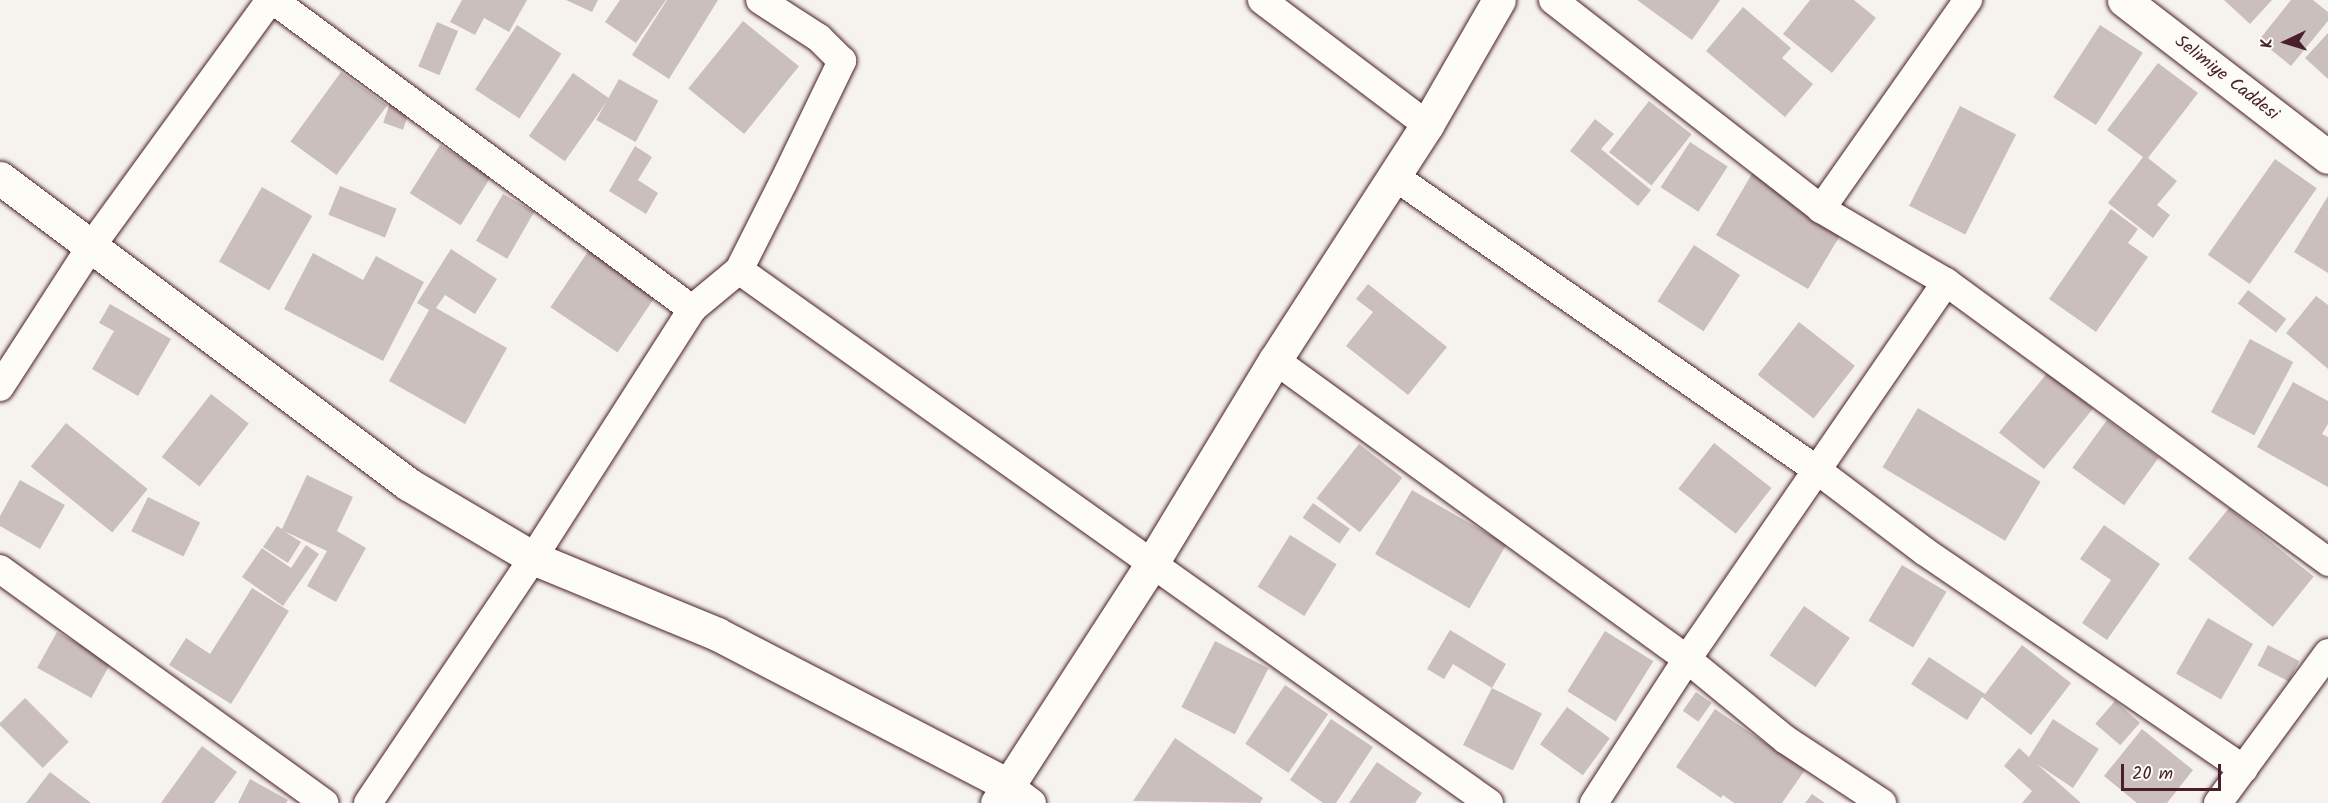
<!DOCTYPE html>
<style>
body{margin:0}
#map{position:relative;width:2328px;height:803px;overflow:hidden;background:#f6f3ef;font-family:Kalam,sans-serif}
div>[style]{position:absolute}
.building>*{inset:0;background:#cbbfbe;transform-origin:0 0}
.roads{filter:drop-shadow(0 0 2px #4a1f2b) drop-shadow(0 0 2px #4a1f2b)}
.minor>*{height:28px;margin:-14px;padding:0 14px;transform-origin:14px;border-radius:14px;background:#fdfcf7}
.tertiary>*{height:33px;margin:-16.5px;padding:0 16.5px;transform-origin:16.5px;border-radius:16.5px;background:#fdfcf7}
span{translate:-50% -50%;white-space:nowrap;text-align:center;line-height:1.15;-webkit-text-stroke:4.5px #fdfcf7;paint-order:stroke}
.street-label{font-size:18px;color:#4a1f2b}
.north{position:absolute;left:2256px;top:12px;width:60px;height:60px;-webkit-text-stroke:4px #fdfcf7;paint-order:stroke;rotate:266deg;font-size:16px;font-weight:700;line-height:24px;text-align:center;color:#4a1f2b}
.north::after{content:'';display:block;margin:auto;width:21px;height:27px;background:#4a1f2b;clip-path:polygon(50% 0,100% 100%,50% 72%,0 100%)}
.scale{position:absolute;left:2121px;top:764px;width:100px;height:27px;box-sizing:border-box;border:3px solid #4a1f2b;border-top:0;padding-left:8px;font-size:18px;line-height:21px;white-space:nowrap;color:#4a1f2b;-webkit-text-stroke:4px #fdfcf7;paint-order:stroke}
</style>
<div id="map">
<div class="building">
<div style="clip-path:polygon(462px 0,527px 0,509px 32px,484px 18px,475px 35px,450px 22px)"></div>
<div style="clip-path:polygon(566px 0,598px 0,592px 12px)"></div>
<div style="clip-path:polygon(620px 0,666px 0,636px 43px,605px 22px)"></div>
<div style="clip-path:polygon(667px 0,718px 0,669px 79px,632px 55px)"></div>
<div style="clip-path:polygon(1637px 0,1720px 0,1692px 40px)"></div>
<div style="clip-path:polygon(1810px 0,1854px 0,1876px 18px,1832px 73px,1783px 34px)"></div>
<div style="clip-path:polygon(2224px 0,2272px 0,2250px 24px)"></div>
<div style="clip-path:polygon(2291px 0,2313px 0,2328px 12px,2328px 21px,2291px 66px,2259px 40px)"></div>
<div style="clip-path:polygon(1743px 7px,1791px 48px,1782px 58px,1813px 84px,1785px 117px,1706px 51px)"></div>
<div style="left:743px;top:21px;width:72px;height:87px;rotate:39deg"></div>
<div style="left:437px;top:22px;width:23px;height:48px;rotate:23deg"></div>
<div style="left:517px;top:25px;width:53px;height:77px;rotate:33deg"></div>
<div style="left:2100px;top:25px;width:51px;height:86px;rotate:33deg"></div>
<div style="clip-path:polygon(2328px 33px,2328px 79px,2305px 58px)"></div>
<div style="clip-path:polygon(2158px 63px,2198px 93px,2148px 158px,2177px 181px,2157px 205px,2170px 215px,2153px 238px,2108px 203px,2143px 157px,2107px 130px)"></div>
<div style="left:341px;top:72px;width:57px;height:86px;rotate:36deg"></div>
<div style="left:573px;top:73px;width:44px;height:77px;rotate:35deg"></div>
<div style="left:619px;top:79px;width:45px;height:47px;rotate:29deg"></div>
<div style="left:1649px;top:101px;width:54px;height:65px;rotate:38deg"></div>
<div style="left:390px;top:103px;width:21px;height:21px;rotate:19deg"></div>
<div style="left:1960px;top:106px;width:63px;height:112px;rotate:27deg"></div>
<div style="clip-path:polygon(1595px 119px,1614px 134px,1601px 149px,1651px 190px,1638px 206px,1570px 151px)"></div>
<div style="left:1690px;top:142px;width:45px;height:54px;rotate:33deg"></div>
<div style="left:440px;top:145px;width:60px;height:57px;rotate:32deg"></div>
<div style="clip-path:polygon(635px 146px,652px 157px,638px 180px,658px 193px,646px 214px,609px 191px)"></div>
<div style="left:2275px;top:159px;width:51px;height:117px;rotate:35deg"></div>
<div style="clip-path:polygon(1753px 172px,1798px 199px,1794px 207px,1841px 234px,1808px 289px,1716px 235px)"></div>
<div style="left:340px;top:186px;width:61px;height:31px;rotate:22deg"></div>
<div style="left:262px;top:187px;width:58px;height:86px;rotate:30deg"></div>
<div style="left:503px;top:194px;width:36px;height:54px;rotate:30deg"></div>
<div style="clip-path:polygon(2328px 196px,2328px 273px,2294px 252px)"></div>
<div style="clip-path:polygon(2111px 209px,2138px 229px,2128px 243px,2148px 257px,2096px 332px,2049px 299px)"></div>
<div style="left:1694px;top:245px;width:55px;height:67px;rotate:33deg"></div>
<div style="clip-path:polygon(451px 249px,497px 279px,475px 314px,445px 295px,436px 308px,507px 348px,465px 424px,389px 381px,429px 310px,417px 303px)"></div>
<div style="left:589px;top:250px;width:81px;height:69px;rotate:34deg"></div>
<div style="clip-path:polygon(313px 253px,363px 280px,376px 256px,424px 282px,383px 361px,284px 309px)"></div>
<div style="clip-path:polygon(1368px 284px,1447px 347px,1408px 395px,1346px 346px,1373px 312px,1356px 299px)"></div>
<div style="left:2248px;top:290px;width:48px;height:17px;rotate:37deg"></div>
<div style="clip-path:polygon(2316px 296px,2328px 305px,2328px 369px,2286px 333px)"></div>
<div style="clip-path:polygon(110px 304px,171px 339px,138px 396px,92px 369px,114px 331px,99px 323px)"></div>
<div style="left:1799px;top:322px;width:71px;height:67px;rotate:38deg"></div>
<div style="left:2250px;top:339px;width:49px;height:83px;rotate:28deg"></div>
<div style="left:2048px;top:372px;width:58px;height:78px;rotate:39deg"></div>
<div style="clip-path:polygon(2293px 382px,2328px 401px,2328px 424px,2322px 434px,2328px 437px,2328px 487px,2257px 447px)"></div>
<div style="left:211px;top:394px;width:48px;height:80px;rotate:38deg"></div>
<div style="left:1918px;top:408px;width:143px;height:69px;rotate:31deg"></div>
<div style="left:2107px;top:420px;width:64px;height:59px;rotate:36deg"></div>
<div style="left:66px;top:423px;width:105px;height:56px;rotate:39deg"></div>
<div style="left:1714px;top:443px;width:73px;height:58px;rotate:38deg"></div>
<div style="left:1359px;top:444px;width:55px;height:69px;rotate:38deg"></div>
<div style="clip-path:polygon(307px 475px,353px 497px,337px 531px,366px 548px,336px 602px,307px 586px,327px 551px,284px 531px,301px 542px,288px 563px,263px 547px,277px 526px,282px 529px)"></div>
<div style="clip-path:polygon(20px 480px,65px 505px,40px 549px,0 526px,0 516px)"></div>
<div style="left:1412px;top:490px;width:109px;height:74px;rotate:30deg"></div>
<div style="left:148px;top:497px;width:58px;height:38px;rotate:26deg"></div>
<div style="left:1313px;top:503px;width:45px;height:18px;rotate:35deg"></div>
<div style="left:2229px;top:508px;width:109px;height:65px;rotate:39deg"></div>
<div style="clip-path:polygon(2104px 525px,2160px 564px,2107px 640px,2082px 623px,2111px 580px,2080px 559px)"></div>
<div style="left:1290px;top:535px;width:55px;height:61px;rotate:32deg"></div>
<div style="clip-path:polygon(306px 545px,319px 554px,283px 606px,242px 577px,262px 548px,291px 568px)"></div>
<div style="left:1902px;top:565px;width:52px;height:65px;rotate:31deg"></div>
<div style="clip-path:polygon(252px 588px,289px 611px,231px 704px,169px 665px,186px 638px,210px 654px)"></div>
<div style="left:1804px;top:606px;width:56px;height:60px;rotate:35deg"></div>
<div style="left:2208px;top:618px;width:52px;height:64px;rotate:30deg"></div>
<div style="clip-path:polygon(1450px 630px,1506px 664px,1492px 688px,1453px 664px,1444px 679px,1427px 669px)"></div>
<div style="left:1605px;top:631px;width:57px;height:71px;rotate:32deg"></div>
<div style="left:57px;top:632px;width:62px;height:41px;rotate:29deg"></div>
<div style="left:1215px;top:641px;width:60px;height:74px;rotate:27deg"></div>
<div style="clip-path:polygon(2022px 645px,2071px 683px,2031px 735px,1982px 697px,1967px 720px,1911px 684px,1929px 657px,1985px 694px)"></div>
<div style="left:2268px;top:645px;width:35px;height:23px;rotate:27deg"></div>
<div style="left:1285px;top:685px;width:52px;height:71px;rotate:34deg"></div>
<div style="left:1492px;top:688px;width:56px;height:64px;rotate:27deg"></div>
<div style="left:1696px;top:692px;width:19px;height:23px;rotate:35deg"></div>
<div style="left:25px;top:698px;width:62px;height:37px;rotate:45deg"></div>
<div style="left:2115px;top:701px;width:33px;height:30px;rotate:41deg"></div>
<div style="left:1567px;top:707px;width:53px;height:46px;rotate:36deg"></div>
<div style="clip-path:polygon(1715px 709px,1805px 770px,1782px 803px,1734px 803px,1723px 795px,1721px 798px,1676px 767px)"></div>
<div style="clip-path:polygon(1331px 719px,1373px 747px,1336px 803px,1323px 803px,1290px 780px)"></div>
<div style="clip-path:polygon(2053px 719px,2099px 749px,2073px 788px,2037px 764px,2081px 803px,2022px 803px,2032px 791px,2004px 766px,2019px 748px,2029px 757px)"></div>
<div style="clip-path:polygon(2142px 729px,2193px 770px,2167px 803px,2137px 803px,2104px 776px)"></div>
<div style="clip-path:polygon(1175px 738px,1263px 798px,1260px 803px,1133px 801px)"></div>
<div style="clip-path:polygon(202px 746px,237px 772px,214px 803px,161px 803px)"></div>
<div style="clip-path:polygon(1377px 762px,1422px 793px,1415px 803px,1349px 803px)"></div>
<div style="clip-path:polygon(50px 772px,91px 803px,26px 803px)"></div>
<div style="clip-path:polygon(250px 779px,288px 800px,286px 803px,238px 803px)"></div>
<div style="clip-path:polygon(1812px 794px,1825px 803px,1805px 803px)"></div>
</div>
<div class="roads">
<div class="minor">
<div style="left:273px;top:0;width:521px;rotate:36.41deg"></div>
<div style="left:1262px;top:0;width:207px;rotate:37.1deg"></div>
<div style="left:1553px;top:0;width:340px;rotate:37.9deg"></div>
<div style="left:1821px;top:209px;width:145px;rotate:30.3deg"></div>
<div style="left:1946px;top:282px;width:474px;rotate:36.2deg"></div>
<div style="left:1394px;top:176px;width:515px;rotate:34.8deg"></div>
<div style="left:1817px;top:470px;width:134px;rotate:37.1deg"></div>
<div style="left:1924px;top:551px;width:387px;rotate:34.3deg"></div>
<div style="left:1821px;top:209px;width:256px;rotate:-54.9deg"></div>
<div style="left:739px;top:270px;width:920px;rotate:35.4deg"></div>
<div style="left:1275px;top:360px;width:509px;rotate:35.97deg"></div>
<div style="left:1687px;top:659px;width:128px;rotate:39.3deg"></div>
<div style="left:1786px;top:740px;width:115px;rotate:33.3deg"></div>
<div style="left:0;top:387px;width:166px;rotate:-57.1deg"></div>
<div style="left:90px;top:248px;width:306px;rotate:-54deg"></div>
<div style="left:0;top:569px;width:400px;rotate:35.8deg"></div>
<div style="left:1008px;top:785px;width:30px;rotate:37deg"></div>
<div style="left:368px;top:803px;width:295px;rotate:-56deg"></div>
<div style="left:533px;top:558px;width:295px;rotate:-57.4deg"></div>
<div style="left:692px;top:309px;width:61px;rotate:-39.7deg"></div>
<div style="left:739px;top:270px;width:97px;rotate:-63.2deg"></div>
<div style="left:783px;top:183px;width:136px;rotate:-64.2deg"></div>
<div style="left:842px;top:61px;width:33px;rotate:-135deg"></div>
<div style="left:819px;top:38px;width:70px;rotate:-147.2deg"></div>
<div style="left:1594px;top:803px;width:171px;rotate:-57.1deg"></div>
<div style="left:1687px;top:659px;width:457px;rotate:-55.5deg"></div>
<div style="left:2218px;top:803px;width:186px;rotate:-53.7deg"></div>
</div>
<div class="tertiary">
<div style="left:2124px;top:0;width:257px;rotate:37.6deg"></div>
<div style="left:0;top:178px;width:510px;rotate:36.87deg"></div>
<div style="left:408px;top:484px;width:145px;rotate:30.6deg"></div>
<div style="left:533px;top:558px;width:199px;rotate:22.4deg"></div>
<div style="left:717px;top:634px;width:328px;rotate:27.4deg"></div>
<div style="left:997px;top:803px;width:286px;rotate:-57.1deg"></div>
<div style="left:1152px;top:563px;width:237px;rotate:-58.8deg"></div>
<div style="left:1275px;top:360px;width:280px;rotate:-57.1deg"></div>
<div style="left:1427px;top:125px;width:144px;rotate:-60.1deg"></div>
</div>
</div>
<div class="street-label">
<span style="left:2226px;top:79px;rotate:38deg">Selimiye Caddesi</span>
</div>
<div class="north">K</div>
<div class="scale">20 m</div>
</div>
